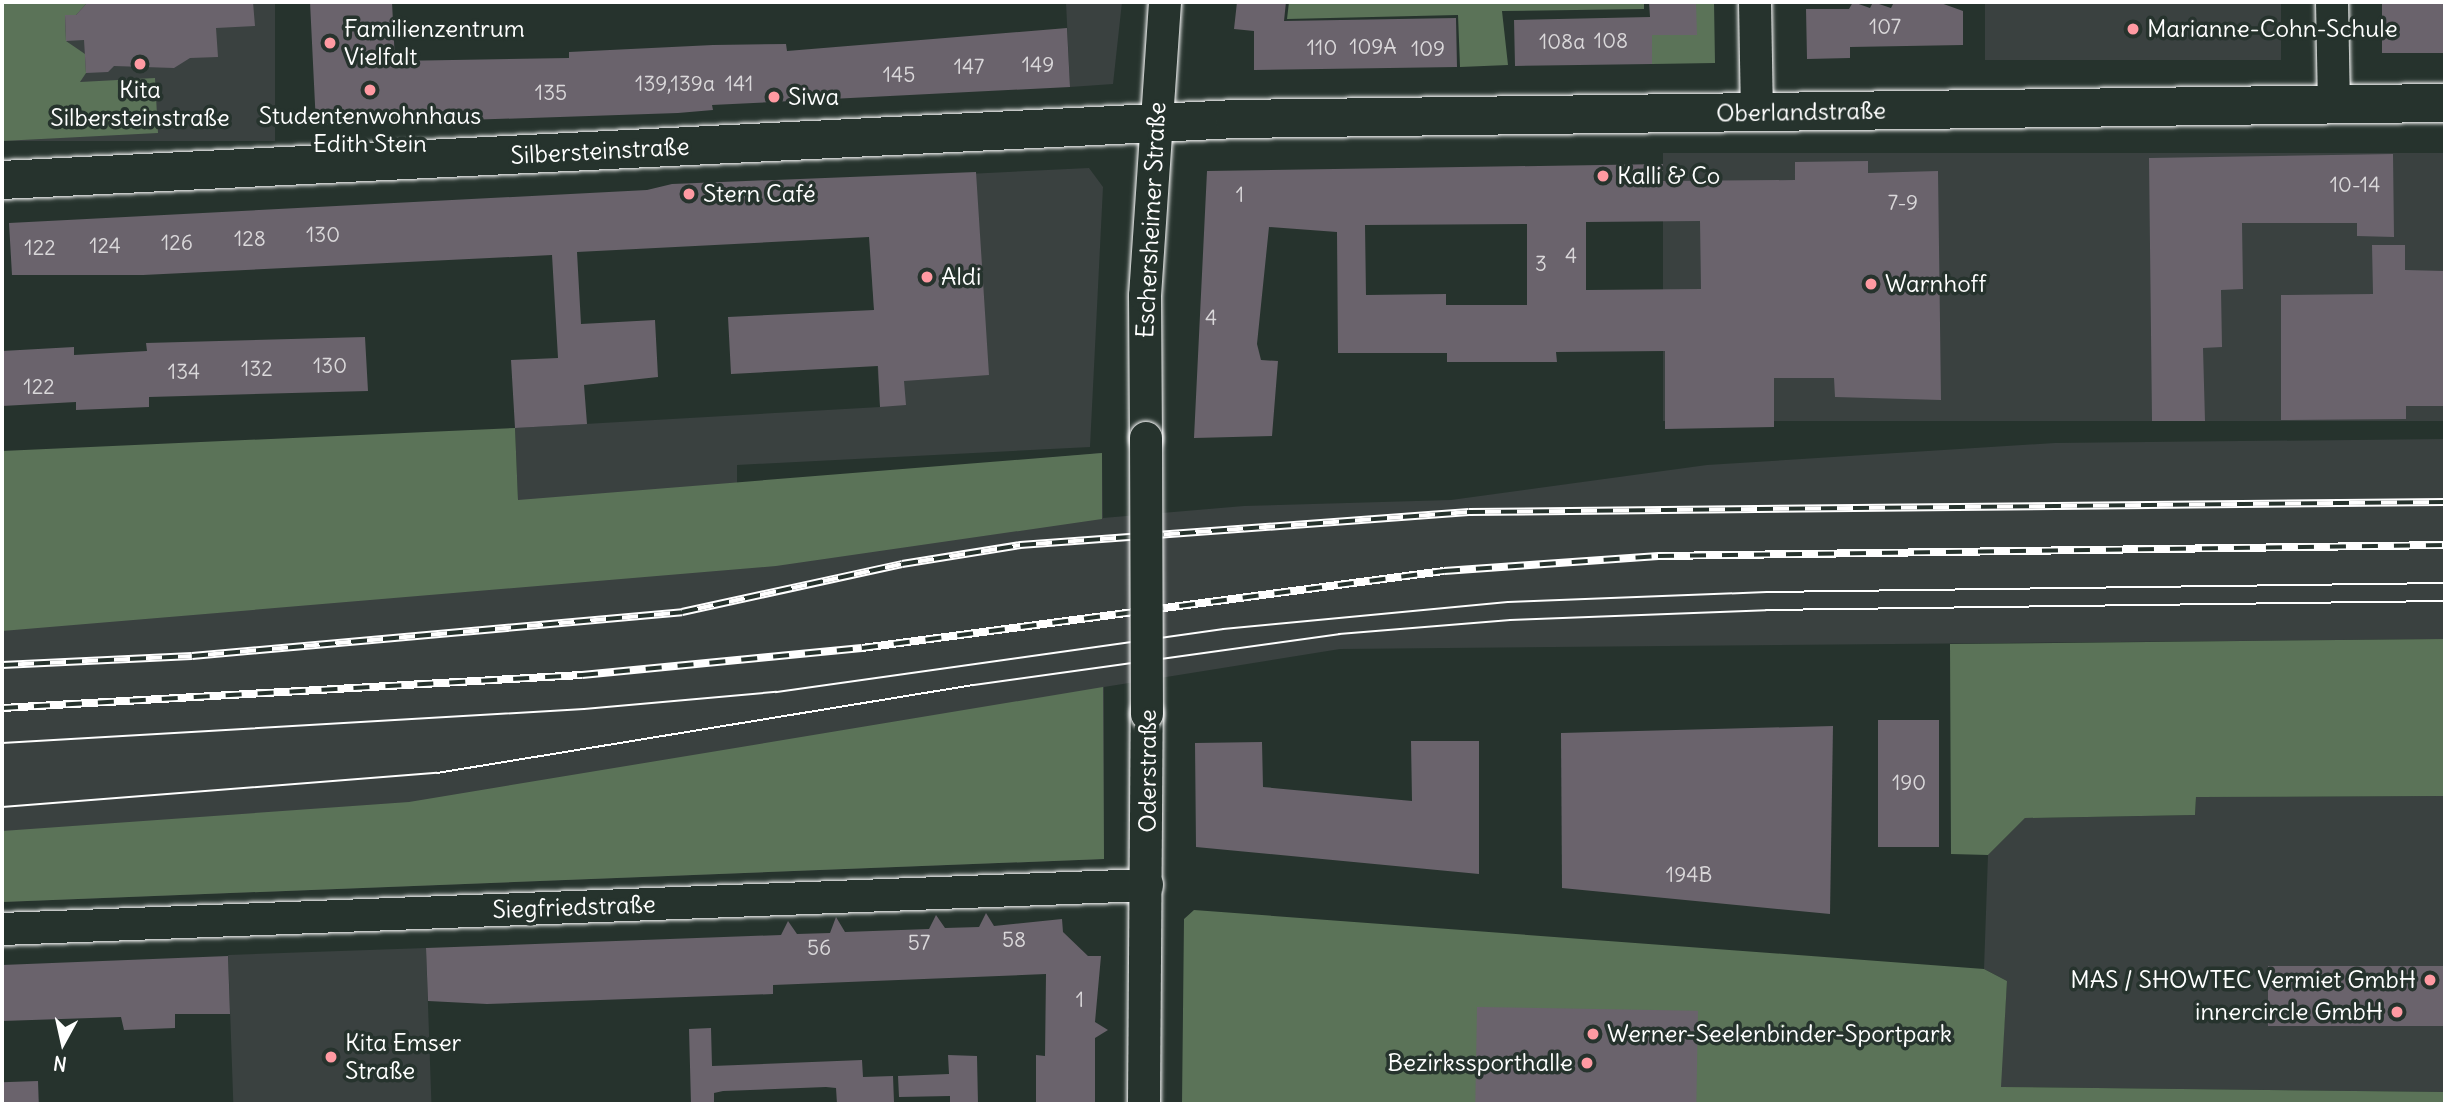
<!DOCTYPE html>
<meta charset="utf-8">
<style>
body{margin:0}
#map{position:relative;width:2447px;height:1106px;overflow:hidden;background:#26332d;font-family:Delius,sans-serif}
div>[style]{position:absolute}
.built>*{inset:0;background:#3a4140;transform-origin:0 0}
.green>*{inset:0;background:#5b7358}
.building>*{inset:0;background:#6a636c;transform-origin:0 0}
.roads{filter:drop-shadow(0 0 2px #fff) drop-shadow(0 0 2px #fff)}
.street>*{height:32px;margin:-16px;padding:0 16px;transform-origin:16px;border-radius:16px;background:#26332d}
.secondary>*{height:38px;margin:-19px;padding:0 19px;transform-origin:19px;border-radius:19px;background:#26332d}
.tram>*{height:2px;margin:-1px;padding:0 1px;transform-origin:1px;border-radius:1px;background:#fff}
.rail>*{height:8px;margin-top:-4px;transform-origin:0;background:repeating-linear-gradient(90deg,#26332d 0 16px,#fff 0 32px);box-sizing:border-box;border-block:2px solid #fff}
.bridges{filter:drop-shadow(0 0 2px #fff) drop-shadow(0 0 2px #fff)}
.street-bridge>*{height:32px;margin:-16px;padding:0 16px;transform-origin:16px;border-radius:16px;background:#26332d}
.dots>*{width:19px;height:19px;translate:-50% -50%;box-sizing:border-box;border:4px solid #26332d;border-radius:50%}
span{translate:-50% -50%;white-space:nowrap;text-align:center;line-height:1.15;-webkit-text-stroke:7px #26332d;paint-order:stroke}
.number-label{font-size:21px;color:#dad8da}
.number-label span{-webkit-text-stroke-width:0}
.poi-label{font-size:24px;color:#fff}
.left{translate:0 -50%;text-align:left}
.right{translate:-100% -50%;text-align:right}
.street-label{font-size:24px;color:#fff}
.frame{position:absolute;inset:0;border:4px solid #fff;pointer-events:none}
.north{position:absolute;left:28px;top:1008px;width:70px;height:70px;-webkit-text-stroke:5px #26332d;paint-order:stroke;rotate:188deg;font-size:19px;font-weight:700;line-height:28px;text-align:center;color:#fff}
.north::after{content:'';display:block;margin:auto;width:24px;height:32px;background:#fff;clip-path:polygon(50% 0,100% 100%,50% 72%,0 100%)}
</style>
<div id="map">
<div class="built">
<div style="left:2px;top:2px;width:273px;height:139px"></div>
<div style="clip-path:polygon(1066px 2px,1122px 2px,1113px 84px,1070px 87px)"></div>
<div style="left:1985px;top:2px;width:296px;height:58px"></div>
<div style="left:2445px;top:153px;width:268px;height:782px;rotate:90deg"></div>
<div style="clip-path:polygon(1089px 168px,1103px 187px,1090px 447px,737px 465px,737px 486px,1102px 453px,1103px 518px,1244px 506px,1451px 500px,1707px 465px,2055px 443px,2445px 439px,2445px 639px,1340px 649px,1104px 687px,1104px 859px,2px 902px,2px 543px,518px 500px,515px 428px,880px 407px,866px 179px)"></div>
<div style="clip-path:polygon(2443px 796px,2445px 1092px,2000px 1087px,2007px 981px,1984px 969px,1988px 855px,2025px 818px,2195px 815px,2196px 797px)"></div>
<div style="left:426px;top:948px;width:156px;height:198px;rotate:88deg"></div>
</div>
<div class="green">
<div style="clip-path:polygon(2px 2px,88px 2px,76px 15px,65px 16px,66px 41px,85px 54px,86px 73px,80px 82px,155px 78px,158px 133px,2px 141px)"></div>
<div style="clip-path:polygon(1289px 2px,1644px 2px,1644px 9px,1502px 11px,1508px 65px,1460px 67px,1458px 15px,1287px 19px)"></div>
<div style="clip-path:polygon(1696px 2px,1714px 2px,1715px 63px,1652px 64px,1652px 35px,1696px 35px)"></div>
<div style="clip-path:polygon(515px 428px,518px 500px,1102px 453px,1102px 519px,776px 566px,2px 631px,2px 451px)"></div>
<div style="clip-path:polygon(2445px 639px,2445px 813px,2443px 796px,2196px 797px,2195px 815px,2025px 818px,1988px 855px,1951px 854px,1950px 644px)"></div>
<div style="clip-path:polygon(1103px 687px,1104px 859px,2px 902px,2px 831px,409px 802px)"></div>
<div style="clip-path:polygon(1194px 910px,1984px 969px,2007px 981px,2001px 1087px,2445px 1092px,2445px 1104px,1182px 1104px,1184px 919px)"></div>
</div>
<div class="building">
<div style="clip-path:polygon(88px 2px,253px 2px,255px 26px,216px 28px,218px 57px,190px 58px,174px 68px,114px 66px,108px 72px,86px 73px,84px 40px,66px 41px,65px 15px,76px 15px)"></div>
<div style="clip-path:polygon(310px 2px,392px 2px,395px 61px,569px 58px,569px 52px,713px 45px,786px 44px,787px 51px,1067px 28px,1070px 87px,712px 105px,713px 110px,678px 113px,316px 125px)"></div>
<div style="clip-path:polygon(1237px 2px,1286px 2px,1284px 21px,1456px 18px,1457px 67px,1254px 70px,1254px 31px,1234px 29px)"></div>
<div style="clip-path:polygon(1649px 2px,1696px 2px,1697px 35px,1652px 35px,1652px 64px,1515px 66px,1514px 20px,1650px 17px)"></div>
<div style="clip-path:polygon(1853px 2px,1870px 8px,1873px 2px,1891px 8px,1894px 2px,1938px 2px,1963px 11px,1963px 45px,1850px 47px,1850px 58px,1807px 59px,1806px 9px,1849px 9px)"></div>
<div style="left:2382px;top:2px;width:63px;height:51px"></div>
<div style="clip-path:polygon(2393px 154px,2394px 237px,2357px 236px,2357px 223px,2242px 223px,2243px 289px,2221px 290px,2222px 347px,2203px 348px,2205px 421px,2152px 421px,2149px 158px)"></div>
<div style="clip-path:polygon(evenodd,1868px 161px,1868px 173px,1938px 171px,1941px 400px,1835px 397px,1834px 378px,1774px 378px,1774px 427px,1665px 429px,1665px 351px,1556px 352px,1557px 362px,1447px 362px,1447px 353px,1338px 353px,1337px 232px,1269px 227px,1257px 344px,1261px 360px,1278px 361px,1272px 436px,1194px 438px,1207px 171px,1663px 164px,1663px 181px,1795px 180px,1795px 162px,1868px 161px,1700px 221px,1701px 289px,1586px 290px,1586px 222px,1700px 221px,1868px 161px,1527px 224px,1527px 305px,1446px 305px,1446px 294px,1366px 295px,1365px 225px,1527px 224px)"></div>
<div style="clip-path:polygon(976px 172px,989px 375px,904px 381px,906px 405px,880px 407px,878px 366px,731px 374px,728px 317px,874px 310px,869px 237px,577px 252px,581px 324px,655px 320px,658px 377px,584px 385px,587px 424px,515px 428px,511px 360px,558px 358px,552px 255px,143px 275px,12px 275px,9px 223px,647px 190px,672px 184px)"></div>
<div style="clip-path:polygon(2372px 245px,2405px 245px,2405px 270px,2445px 271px,2445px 406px,2406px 406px,2406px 419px,2281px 420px,2281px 295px,2373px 294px)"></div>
<div style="clip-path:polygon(365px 337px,368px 391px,149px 397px,149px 407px,76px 410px,76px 402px,2px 406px,2px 351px,74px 347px,74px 355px,147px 351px,146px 343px)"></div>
<div style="left:1878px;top:720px;width:61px;height:127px"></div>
<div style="clip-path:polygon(1833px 726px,1830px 914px,1562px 888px,1561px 733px)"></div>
<div style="clip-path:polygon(1411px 741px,1479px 741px,1479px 874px,1196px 847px,1195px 743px,1262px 742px,1263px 787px,1412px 801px)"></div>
<div style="clip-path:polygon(986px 913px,994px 926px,1062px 919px,1063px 932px,1088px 956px,1101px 956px,1095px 1022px,1108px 1030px,1095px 1038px,1095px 1104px,1036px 1104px,1036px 1055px,1045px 1056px,1046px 974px,773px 985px,773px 994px,487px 1004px,428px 1001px,426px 948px,781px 935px,788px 921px,797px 934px,830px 933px,836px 917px,845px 932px,929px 929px,936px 915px,945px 928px,979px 927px)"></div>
<div style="clip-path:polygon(228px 956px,230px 1014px,175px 1014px,175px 1028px,124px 1030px,121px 1017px,2px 1021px,2px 965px)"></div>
<div style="left:2268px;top:966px;width:177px;height:60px"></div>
<div style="left:1477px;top:1007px;width:221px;height:97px;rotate:1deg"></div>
<div style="clip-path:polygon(711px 1028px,712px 1066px,862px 1060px,863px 1077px,893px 1076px,894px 1102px,837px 1104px,836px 1088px,826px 1087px,723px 1091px,714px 1093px,714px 1104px,691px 1104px,689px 1029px)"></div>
<div style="clip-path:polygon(948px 1055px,977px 1056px,978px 1104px,950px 1104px,950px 1096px,899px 1097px,898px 1076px,949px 1074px)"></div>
<div style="left:38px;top:1081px;width:23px;height:36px;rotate:88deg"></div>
</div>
<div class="roads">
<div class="street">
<div style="left:1755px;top:2px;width:110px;rotate:89deg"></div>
<div style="left:2332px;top:2px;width:103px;rotate:88.9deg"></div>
<div style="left:1146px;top:438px;width:142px;rotate:-90.4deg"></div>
<div style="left:1145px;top:296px;width:295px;rotate:-86.1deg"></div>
<div style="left:2px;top:929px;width:1146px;rotate:-2.2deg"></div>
<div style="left:1144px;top:1104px;width:390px;rotate:-89.6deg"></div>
</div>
<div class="secondary">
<div style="left:2px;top:180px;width:1234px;rotate:-2.83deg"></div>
<div style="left:1234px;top:119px;width:1211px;rotate:-0.76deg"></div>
</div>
</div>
<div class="tram">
<div style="left:2px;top:743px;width:583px;rotate:-3.34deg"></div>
<div style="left:584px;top:709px;width:193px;rotate:-5.1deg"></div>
<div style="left:776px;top:692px;width:451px;rotate:-8deg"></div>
<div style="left:1223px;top:629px;width:286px;rotate:-5.4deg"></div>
<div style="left:1508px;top:602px;width:259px;rotate:-2.2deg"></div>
<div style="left:1767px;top:592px;width:678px;rotate:-0.76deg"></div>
<div style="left:2px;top:807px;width:436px;rotate:-4.5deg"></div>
<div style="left:437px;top:773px;width:543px;rotate:-9.32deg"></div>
<div style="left:973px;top:685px;width:370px;rotate:-7.9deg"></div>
<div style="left:1339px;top:634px;width:172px;rotate:-4.7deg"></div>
<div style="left:1510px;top:620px;width:256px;rotate:-2.2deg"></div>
<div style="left:1766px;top:610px;width:679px;rotate:-0.76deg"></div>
</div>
<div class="rail">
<div style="left:2px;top:665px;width:190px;rotate:-2.7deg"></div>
<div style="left:192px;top:656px;width:492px;rotate:-5.1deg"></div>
<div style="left:682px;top:612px;width:225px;rotate:-12.3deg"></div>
<div style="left:902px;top:564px;width:120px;rotate:-9.1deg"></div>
<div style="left:1020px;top:545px;width:450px;rotate:-4.2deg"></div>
<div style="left:1469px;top:512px;width:976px;rotate:-0.59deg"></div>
<div style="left:2px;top:708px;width:581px;rotate:-3.26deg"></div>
<div style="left:582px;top:675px;width:281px;rotate:-5.5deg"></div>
<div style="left:862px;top:648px;width:587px;rotate:-7.54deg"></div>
<div style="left:1444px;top:571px;width:215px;rotate:-4deg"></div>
<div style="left:1658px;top:556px;width:787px;rotate:-0.8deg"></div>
</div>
<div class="bridges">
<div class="street-bridge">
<div style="left:1146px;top:438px;width:276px;rotate:89.8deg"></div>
</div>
</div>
<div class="dots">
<div style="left:2133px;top:29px;background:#ff9aa2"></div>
<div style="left:330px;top:43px;background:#ff9aa2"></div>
<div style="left:140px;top:64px;background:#ff9aa2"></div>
<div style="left:370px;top:90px;background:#ff9aa2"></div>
<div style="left:774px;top:97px;background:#ff9aa2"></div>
<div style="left:1603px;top:176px;background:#ff9aa2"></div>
<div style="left:689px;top:194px;background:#ff9aa2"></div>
<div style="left:927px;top:277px;background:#ff9aa2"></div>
<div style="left:1871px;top:284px;background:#ff9aa2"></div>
<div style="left:2430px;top:980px;background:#ff9aa2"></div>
<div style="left:2397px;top:1012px;background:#ff9aa2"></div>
<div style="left:1593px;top:1034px;background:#ff9aa2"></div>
<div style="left:331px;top:1057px;background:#ff9aa2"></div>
<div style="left:1587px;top:1063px;background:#ff9aa2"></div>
</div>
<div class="number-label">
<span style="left:1885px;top:27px">107</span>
<span style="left:1611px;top:41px">108</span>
<span style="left:1562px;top:42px">108a</span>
<span style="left:1373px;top:47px">109A</span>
<span style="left:1322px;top:48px">110</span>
<span style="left:1428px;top:49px">109</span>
<span style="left:1038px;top:65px">149</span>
<span style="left:969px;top:67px">147</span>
<span style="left:899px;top:75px">145</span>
<span style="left:675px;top:84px">139,139a</span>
<span style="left:739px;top:84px">141</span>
<span style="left:551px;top:93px">135</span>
<span style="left:2355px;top:185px">10-14</span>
<span style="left:1240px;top:195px">1</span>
<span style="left:1903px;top:203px">7-9</span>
<span style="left:323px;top:235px">130</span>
<span style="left:250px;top:239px">128</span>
<span style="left:177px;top:243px">126</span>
<span style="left:105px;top:246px">124</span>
<span style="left:40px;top:248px">122</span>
<span style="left:1571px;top:256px">4</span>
<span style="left:1541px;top:264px">3</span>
<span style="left:1211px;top:318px">4</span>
<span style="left:330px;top:366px">130</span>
<span style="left:257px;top:369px">132</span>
<span style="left:184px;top:372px">134</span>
<span style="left:39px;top:387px">122</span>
<span style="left:1909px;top:783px">190</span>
<span style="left:1689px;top:875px">194B</span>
<span style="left:1014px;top:940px">58</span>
<span style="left:919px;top:943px">57</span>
<span style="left:819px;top:948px">56</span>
<span style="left:1080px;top:1000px">1</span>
</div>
<div class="poi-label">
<span class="left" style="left:344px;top:43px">Familienzentrum<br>Vielfalt</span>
<span class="left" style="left:2147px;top:29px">Marianne-Cohn-Schule</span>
<span style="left:140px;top:104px">Kita<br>Silbersteinstraße</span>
<span class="left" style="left:788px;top:97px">Siwa</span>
<span style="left:370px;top:130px">Studentenwohnhaus<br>Edith Stein</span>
<span class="left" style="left:1617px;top:176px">Kalli &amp; Co</span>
<span class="left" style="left:703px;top:194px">Stern Café</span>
<span class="left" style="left:941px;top:277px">Aldi</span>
<span class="left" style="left:1885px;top:284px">Warnhoff</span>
<span class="right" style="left:2416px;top:980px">MAS / SHOWTEC Vermiet GmbH</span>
<span class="right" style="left:2383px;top:1012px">innercircle GmbH</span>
<span class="left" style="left:1607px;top:1034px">Werner-Seelenbinder-Sportpark</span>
<span class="left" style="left:345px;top:1057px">Kita Emser<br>Straße</span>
<span class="right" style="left:1573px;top:1063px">Bezirkssporthalle</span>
</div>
<div class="street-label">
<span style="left:1801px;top:112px;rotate:-1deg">Oberlandstraße</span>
<span style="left:600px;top:151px;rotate:-3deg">Silbersteinstraße</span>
<span style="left:1151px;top:220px;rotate:-87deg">Eschersheimer Straße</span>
<span style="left:1148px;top:771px;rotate:-90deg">Oderstraße</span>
<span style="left:574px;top:907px;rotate:-2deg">Siegfriedstraße</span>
</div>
<div class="frame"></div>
<div class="north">N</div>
</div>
